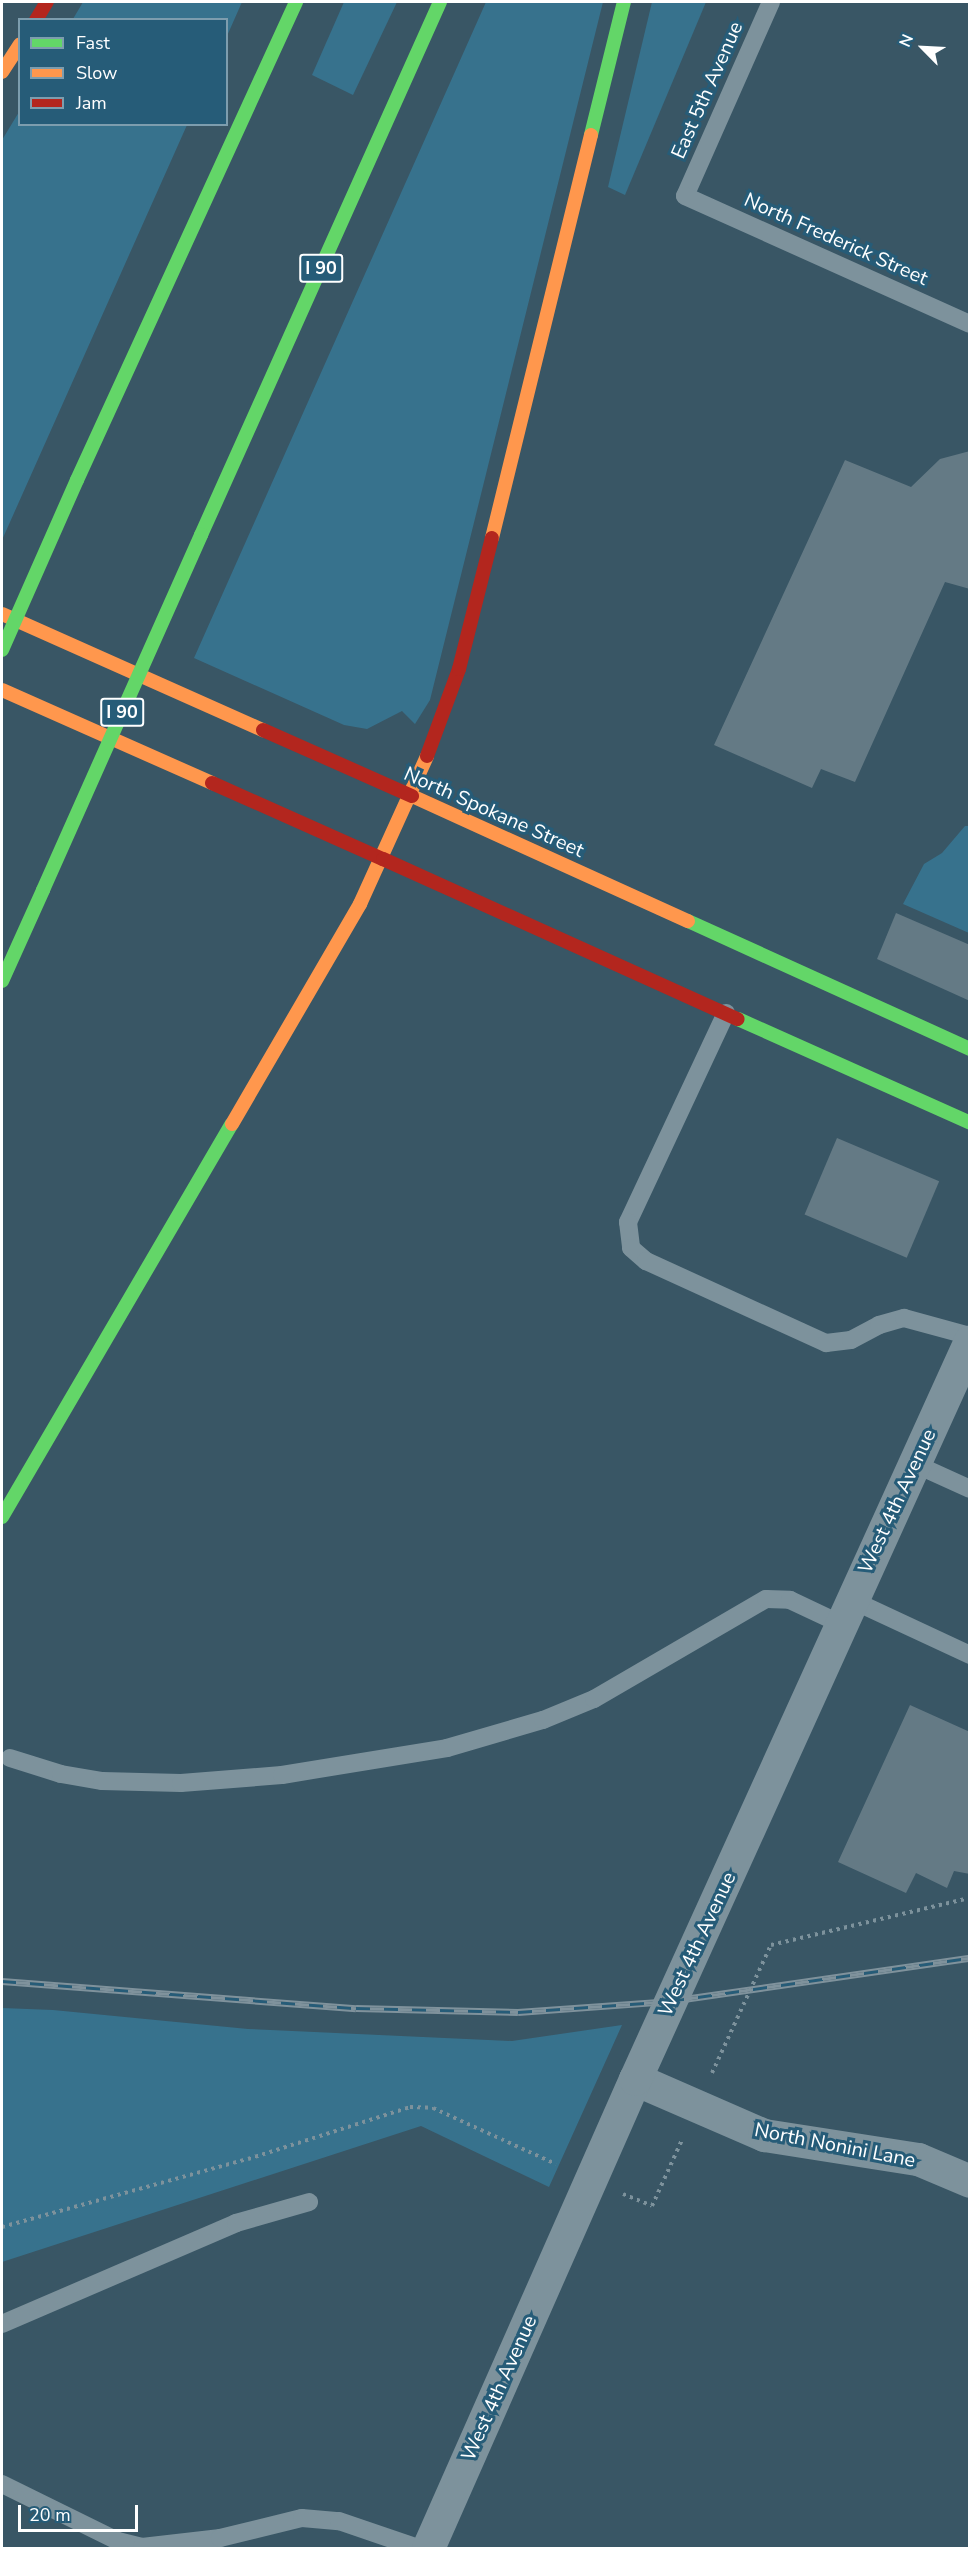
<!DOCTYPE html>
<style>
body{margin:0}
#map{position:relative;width:971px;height:2550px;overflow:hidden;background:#395665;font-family:"Nunito Sans",sans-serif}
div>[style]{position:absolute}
.green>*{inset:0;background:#37728d}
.building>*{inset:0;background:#647a85;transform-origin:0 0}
.path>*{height:4px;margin-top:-2px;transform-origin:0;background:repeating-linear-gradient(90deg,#7d929c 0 3px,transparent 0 7.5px)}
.lane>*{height:18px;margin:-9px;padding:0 9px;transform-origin:9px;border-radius:9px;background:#7d929c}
.street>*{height:33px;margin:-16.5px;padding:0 16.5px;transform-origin:16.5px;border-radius:16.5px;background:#7d929c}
.fast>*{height:14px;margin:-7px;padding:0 7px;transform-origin:7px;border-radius:7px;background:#63d668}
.slow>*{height:14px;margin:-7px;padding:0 7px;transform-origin:7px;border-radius:7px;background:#ff974d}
.jam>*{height:14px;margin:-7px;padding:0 7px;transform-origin:7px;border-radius:7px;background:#b3261e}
.rail>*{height:7px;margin-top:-3.5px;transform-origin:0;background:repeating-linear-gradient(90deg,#265c78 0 14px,#7f929c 0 28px);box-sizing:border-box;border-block:2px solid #7f929c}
.fast-bridge>*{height:14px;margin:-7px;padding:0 7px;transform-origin:7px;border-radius:7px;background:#63d668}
span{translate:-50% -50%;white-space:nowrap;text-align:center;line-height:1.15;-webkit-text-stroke:6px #265c78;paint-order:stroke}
.shield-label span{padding:2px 4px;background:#265c78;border:2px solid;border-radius:4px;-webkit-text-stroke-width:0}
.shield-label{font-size:18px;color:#fff;font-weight:700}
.street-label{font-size:20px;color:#fff}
.frame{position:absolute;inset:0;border:3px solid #fff;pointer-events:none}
.legend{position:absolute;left:18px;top:18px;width:210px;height:108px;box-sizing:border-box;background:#265c78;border:2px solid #7d9dae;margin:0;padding:8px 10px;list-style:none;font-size:18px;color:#fff}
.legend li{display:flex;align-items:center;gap:12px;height:30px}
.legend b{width:30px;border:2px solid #7d9dae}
.north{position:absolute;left:893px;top:18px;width:60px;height:60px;-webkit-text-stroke:4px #265c78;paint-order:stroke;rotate:294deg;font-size:16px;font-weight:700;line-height:24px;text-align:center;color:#fff}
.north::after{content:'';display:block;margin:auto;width:21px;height:27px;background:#fff;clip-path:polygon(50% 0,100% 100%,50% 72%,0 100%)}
.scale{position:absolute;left:18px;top:2505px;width:120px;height:27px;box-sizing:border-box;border:3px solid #fff;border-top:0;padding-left:8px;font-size:18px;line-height:21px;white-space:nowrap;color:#fff;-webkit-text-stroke:4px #265c78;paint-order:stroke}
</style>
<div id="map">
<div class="green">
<div style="clip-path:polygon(83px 2px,242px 2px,227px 36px,226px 20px,73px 19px)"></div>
<div style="clip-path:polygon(344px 2px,397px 2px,353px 95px,312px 75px)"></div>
<div style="clip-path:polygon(486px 2px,603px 2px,430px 700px,415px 724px,402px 711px,367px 729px,344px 725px,194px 658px)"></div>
<div style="clip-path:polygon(652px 2px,706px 2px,625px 195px,608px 187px)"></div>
<div style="clip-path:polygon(19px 112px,20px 124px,187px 125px,2px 540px,2px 140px)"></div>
<div style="clip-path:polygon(965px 826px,969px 826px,969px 933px,903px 904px,924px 864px,942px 853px)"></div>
<div style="clip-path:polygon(2px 2008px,53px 2010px,248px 2029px,512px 2041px,622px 2025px,549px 2187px,421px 2126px,2px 2262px)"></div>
</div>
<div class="building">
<div style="clip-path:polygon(970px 451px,970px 589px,945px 582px,855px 782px,821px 769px,812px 788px,714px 745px,845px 460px,911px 487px,940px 459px)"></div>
<div style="clip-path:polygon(896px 913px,970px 945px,970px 1001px,877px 959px)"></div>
<div style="left:837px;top:1138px;width:111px;height:83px;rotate:23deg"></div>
<div style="clip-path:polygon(910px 1705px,970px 1732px,970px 1874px,954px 1871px,947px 1888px,916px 1873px,906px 1893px,838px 1862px)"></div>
</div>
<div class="path">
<div style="left:712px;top:2073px;width:141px;rotate:-65.3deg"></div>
<div style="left:771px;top:1945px;width:204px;rotate:-13.3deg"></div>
<div style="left:623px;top:2194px;width:31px;rotate:22deg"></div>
<div style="left:652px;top:2206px;width:72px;rotate:-65.6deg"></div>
<div style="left:2px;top:2227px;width:255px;rotate:-15.5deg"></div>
<div style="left:248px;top:2159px;width:170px;rotate:-17.8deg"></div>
<div style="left:410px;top:2107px;width:23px;rotate:2deg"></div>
<div style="left:433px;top:2108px;width:135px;rotate:24.5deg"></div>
</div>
<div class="lane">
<div style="left:771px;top:2px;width:212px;rotate:113.9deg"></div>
<div style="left:685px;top:196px;width:312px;rotate:24.2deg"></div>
<div style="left:726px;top:1013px;width:231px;rotate:115.1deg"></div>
<div style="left:628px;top:1222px;width:26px;rotate:83deg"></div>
<div style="left:631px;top:1248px;width:20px;rotate:41deg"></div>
<div style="left:646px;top:1261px;width:198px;rotate:24.5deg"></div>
<div style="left:826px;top:1343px;width:25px;rotate:-7deg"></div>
<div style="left:851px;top:1340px;width:32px;rotate:-28deg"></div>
<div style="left:879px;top:1325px;width:26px;rotate:-16deg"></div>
<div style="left:904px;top:1318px;width:68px;rotate:15.3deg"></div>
<div style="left:915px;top:1464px;width:60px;rotate:24.4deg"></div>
<div style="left:852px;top:1600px;width:130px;rotate:25deg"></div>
<div style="left:10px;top:1758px;width:53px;rotate:17.4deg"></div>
<div style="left:61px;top:1774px;width:42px;rotate:9.7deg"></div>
<div style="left:102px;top:1781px;width:79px;rotate:1.5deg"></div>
<div style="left:181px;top:1783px;width:101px;rotate:-4.5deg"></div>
<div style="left:282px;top:1775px;width:167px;rotate:-9.3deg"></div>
<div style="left:447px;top:1748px;width:100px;rotate:-16.3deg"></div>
<div style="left:543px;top:1720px;width:55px;rotate:-22.4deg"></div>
<div style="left:594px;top:1699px;width:199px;rotate:-30.2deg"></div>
<div style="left:766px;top:1599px;width:24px;rotate:2deg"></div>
<div style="left:790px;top:1600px;width:56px;rotate:25.2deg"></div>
<div style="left:2px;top:2324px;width:255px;rotate:-23.3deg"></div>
<div style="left:236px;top:2223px;width:76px;rotate:-16deg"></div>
<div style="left:2px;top:2484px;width:129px;rotate:26.2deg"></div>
<div style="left:118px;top:2541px;width:25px;rotate:14deg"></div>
<div style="left:142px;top:2547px;width:79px;rotate:-6.6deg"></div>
<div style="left:220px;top:2538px;width:84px;rotate:-13.7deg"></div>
<div style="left:302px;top:2518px;width:37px;rotate:5deg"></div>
<div style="left:339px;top:2521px;width:83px;rotate:18.9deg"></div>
</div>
<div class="street">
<div style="left:635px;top:2079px;width:141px;rotate:23.5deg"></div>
<div style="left:764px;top:2135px;width:156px;rotate:8.9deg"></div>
<div style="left:918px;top:2159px;width:56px;rotate:22.9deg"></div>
<div style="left:428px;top:2548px;width:513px;rotate:-66.19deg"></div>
<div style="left:635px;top:2079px;width:810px;rotate:-65.59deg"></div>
</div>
<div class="fast">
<div style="left:591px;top:135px;width:137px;rotate:-76.1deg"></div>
<div style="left:77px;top:480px;width:526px;rotate:-65.38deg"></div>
<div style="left:201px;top:535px;width:584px;rotate:-65.85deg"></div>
<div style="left:688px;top:921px;width:310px;rotate:24.4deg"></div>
<div style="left:2px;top:981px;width:100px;rotate:-65.7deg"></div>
<div style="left:738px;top:1019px;width:254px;rotate:24.1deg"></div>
<div style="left:2px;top:1517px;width:455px;rotate:-59.7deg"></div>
</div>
<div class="slow">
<div style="left:2px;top:72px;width:33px;rotate:-57deg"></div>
<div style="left:492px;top:538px;width:415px;rotate:-76.2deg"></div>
<div style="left:2px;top:614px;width:286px;rotate:24deg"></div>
<div style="left:2px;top:690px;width:230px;rotate:23.9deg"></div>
<div style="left:412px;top:796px;width:303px;rotate:24.4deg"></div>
<div style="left:232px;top:1124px;width:255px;rotate:-59.8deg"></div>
<div style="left:360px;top:904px;width:162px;rotate:-65.6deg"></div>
</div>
<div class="jam">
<div style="left:36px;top:20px;width:21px;rotate:-59deg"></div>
<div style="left:263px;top:730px;width:163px;rotate:23.9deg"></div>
<div style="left:427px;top:756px;width:93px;rotate:-69.8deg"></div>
<div style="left:459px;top:669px;width:135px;rotate:-75.9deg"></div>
<div style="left:212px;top:783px;width:187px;rotate:24deg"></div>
<div style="left:383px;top:859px;width:389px;rotate:24.3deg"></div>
</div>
<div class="rail">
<div style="left:2px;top:1981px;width:355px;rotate:4.4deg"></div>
<div style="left:356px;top:2008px;width:162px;rotate:1.4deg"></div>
<div style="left:518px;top:2012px;width:152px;rotate:-4.1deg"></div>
<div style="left:670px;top:2001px;width:303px;rotate:-8.2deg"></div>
</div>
<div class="fast-bridge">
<div style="left:2px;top:650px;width:186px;rotate:-66.2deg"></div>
<div style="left:43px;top:890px;width:389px;rotate:-66deg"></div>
</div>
<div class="shield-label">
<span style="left:321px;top:268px">I 90</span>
<span style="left:122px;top:712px">I 90</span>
</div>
<div class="street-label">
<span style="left:707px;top:90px;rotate:-66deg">East 5th Avenue</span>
<span style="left:836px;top:239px;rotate:24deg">North Frederick Street</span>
<span style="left:494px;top:812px;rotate:24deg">North Spokane Street</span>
<span style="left:897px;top:1501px;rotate:-65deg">West 4th Avenue</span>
<span style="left:697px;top:1944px;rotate:-65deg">West 4th Avenue</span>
<span style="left:835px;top:2145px;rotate:11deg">North Nonini Lane</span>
<span style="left:499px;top:2388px;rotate:-66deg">West 4th Avenue</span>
</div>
<div class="frame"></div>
<ul class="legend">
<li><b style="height:8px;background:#63d668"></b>Fast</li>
<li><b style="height:8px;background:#ff974d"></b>Slow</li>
<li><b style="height:8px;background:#b3261e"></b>Jam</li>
</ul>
<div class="north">N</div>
<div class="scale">20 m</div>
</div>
